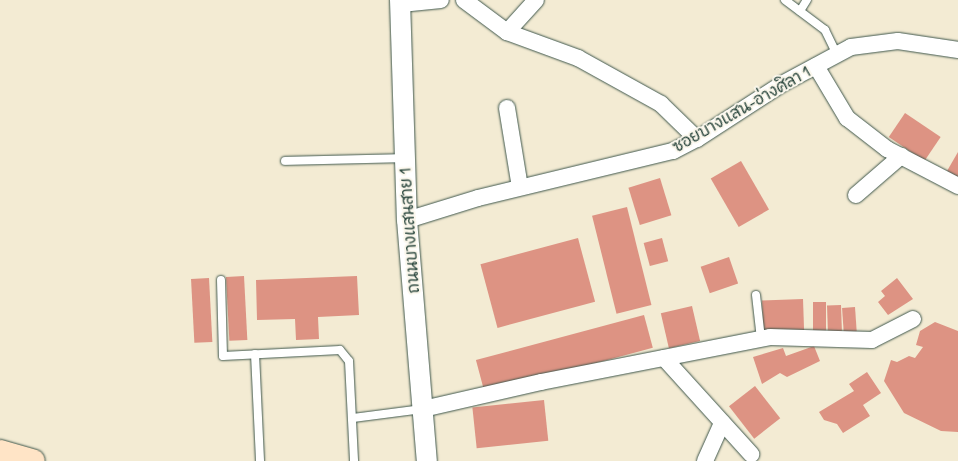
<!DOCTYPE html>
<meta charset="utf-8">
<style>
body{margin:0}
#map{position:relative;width:958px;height:461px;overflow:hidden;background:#f3ebd3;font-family:"Patrick Hand","Playpen Sans Thai",sans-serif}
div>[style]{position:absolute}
.building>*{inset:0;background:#dd9383;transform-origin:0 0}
.roads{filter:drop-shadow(0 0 1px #3f574c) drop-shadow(0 0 1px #3f574c)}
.service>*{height:8px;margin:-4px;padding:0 4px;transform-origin:4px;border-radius:4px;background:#fff}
.minor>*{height:16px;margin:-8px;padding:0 8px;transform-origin:8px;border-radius:8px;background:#fff}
.tertiary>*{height:20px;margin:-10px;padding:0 10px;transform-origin:10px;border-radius:10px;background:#fff}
.secondary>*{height:22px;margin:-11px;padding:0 11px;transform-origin:11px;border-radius:11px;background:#ffe4c6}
span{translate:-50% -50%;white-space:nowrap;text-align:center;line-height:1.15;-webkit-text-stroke:4px #fbf7ec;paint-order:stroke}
.street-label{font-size:16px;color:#1f3d34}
</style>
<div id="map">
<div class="building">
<div style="left:905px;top:113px;width:43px;height:29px;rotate:34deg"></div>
<div style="clip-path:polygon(958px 152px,958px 177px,947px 171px)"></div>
<div style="left:741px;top:161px;width:56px;height:35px;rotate:60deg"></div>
<div style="left:660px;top:178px;width:39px;height:33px;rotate:73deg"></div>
<div style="left:627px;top:207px;width:101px;height:36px;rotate:76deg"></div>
<div style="left:578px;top:238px;width:66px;height:101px;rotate:75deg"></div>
<div style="left:662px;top:238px;width:24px;height:19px;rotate:75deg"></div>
<div style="left:729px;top:257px;width:28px;height:30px;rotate:71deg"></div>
<div style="left:244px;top:276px;width:64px;height:18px;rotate:87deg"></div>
<div style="clip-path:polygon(357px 276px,359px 315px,318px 317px,319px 339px,296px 340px,295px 319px,257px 320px,256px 280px)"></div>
<div style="left:209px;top:278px;width:64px;height:18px;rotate:87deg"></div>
<div style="clip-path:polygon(897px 278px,913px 299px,888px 315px,878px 302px,885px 296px,881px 291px)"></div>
<div style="left:803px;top:299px;width:33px;height:41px;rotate:88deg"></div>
<div style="left:813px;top:302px;width:13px;height:33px"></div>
<div style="left:841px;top:305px;width:33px;height:14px;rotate:88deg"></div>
<div style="left:692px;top:306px;width:36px;height:32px;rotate:77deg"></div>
<div style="left:855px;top:307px;width:32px;height:13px;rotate:86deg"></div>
<div style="left:644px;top:315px;width:34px;height:174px;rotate:75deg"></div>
<div style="clip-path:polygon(935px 322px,958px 331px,958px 432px,941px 431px,904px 413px,884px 381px,891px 360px,897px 362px,909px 356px,915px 358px,923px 347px,916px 345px,920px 331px)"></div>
<div style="clip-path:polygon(814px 346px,820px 361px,787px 377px,780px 373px,762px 384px,753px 357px,783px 348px,786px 356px)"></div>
<div style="clip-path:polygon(867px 372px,881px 393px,863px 405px,870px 416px,843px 433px,837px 424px,824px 420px,819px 412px,854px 391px,849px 384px)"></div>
<div style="left:755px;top:386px;width:41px;height:33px;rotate:52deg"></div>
<div style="left:544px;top:400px;width:41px;height:72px;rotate:84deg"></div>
</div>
<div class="roads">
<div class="service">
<div style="left:785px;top:0;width:50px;rotate:36.9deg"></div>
<div style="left:825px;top:30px;width:28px;rotate:64deg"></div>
<div style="left:800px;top:11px;width:13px;rotate:-58deg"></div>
<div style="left:285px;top:161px;width:120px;rotate:-1.4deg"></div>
<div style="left:221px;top:280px;width:76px;rotate:88.5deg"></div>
<div style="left:223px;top:356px;width:117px;rotate:-2.9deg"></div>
<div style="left:340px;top:350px;width:14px;rotate:51deg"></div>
<div style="left:349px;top:361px;width:100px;rotate:87.1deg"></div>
<div style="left:756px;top:295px;width:44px;rotate:83.5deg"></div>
<div style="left:255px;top:354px;width:107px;rotate:87.3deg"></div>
<div style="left:353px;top:418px;width:70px;rotate:-7.4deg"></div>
</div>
<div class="minor">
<div style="left:464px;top:0;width:54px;rotate:36.7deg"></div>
<div style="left:507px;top:32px;width:76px;rotate:20.1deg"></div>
<div style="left:578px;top:58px;width:95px;rotate:29deg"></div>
<div style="left:661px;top:104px;width:50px;rotate:44.2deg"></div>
<div style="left:401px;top:4px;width:40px;rotate:-5.7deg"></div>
<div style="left:507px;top:32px;width:43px;rotate:-47.8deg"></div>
<div style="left:816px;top:66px;width:61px;rotate:59.2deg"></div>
<div style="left:847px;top:118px;width:51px;rotate:37.8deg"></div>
<div style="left:887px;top:149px;width:80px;rotate:27.5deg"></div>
<div style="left:507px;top:108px;width:80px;rotate:80.7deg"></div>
<div style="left:856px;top:195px;width:60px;rotate:-40.9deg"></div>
<div style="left:407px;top:220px;width:74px;rotate:-17.2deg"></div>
<div style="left:478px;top:198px;width:201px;rotate:-13.6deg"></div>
<div style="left:673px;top:151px;width:27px;rotate:-27deg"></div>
<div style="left:697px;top:139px;width:101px;rotate:-32.9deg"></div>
<div style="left:782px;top:84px;width:78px;rotate:-28.2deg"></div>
<div style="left:851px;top:47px;width:47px;rotate:-7.3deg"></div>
<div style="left:898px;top:41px;width:61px;rotate:8.5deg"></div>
<div style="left:664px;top:358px;width:130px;rotate:47.8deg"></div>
<div style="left:423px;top:409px;width:121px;rotate:-12.9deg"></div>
<div style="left:541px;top:382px;width:233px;rotate:-11.1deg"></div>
<div style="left:770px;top:337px;width:102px;rotate:1.7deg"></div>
<div style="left:872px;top:340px;width:46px;rotate:-27.1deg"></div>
<div style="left:705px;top:461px;width:42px;rotate:-65.9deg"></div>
</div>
<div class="tertiary">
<div style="left:400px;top:0;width:220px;rotate:88.2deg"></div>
<div style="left:407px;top:220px;width:242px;rotate:85.3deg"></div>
</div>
<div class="secondary">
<div style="left:0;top:451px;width:35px;rotate:16deg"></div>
</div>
</div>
<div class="street-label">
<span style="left:741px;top:109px;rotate:-30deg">ซอยบางแสน-อ่างศิลา 1</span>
<span style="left:409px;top:231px;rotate:-94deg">ถนนบางแสนสาย 1</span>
</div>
</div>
